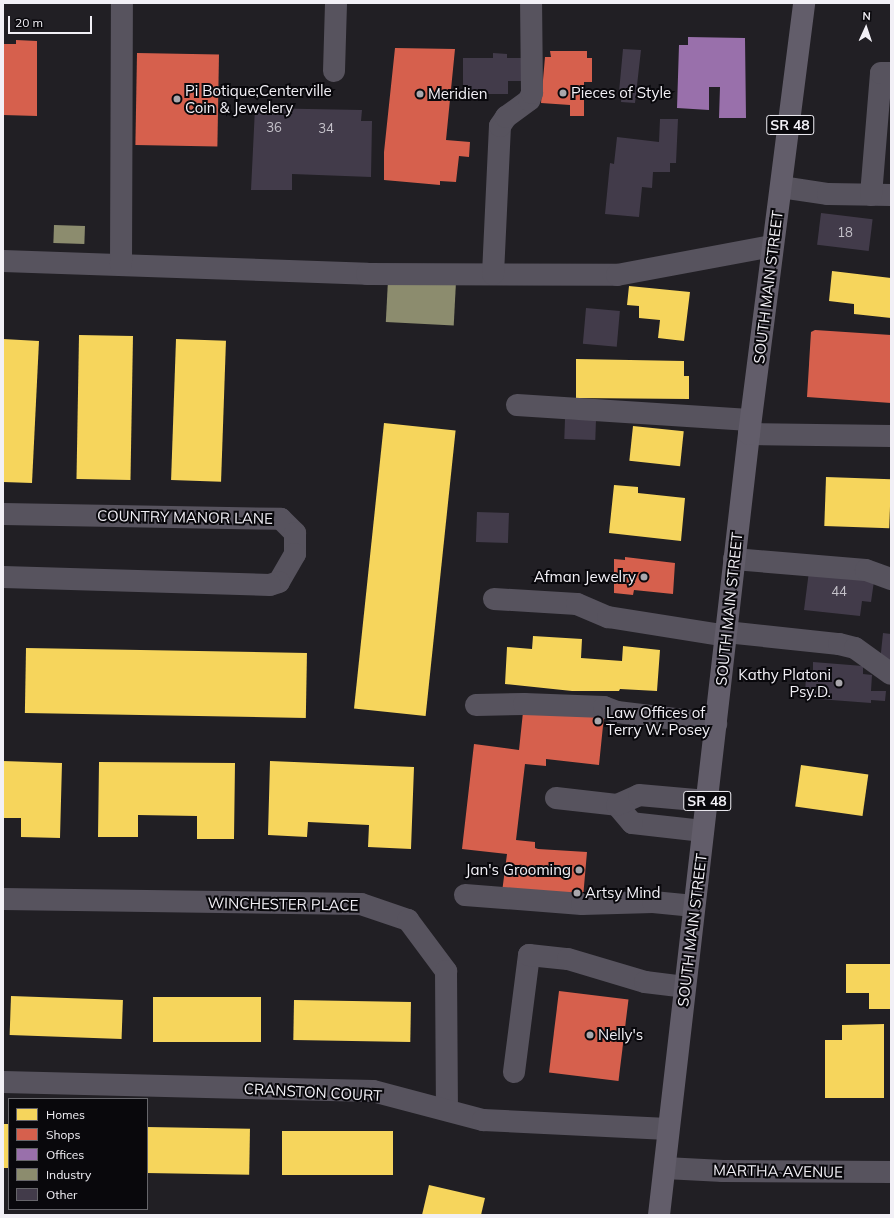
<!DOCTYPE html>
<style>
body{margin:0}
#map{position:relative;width:894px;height:1218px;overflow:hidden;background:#211f24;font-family:Mulish,sans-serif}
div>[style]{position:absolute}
.homes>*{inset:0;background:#f6d55c;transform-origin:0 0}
.shops>*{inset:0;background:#d6604d;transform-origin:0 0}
.offices>*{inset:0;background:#9970ab}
.industry>*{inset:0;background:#8c8c6e;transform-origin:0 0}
.building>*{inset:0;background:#423b4a;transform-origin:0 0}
.minor>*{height:22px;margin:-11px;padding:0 11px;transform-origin:11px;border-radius:11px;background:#57535e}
.major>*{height:22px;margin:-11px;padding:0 11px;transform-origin:11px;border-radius:11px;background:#625d6a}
.dots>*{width:11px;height:11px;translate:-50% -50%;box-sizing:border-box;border:2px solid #09080c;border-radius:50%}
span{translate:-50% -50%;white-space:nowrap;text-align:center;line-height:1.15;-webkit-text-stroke:4px #09080c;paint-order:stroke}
.number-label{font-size:13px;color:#c6c3cb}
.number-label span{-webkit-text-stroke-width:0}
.shield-label span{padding:1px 3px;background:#09080c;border:1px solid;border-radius:3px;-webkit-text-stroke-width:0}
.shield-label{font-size:14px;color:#f2f0f6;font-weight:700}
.poi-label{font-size:15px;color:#f2f0f6}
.left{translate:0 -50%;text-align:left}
.right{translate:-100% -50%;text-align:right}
.street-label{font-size:15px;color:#f2f0f6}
.frame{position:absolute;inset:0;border:4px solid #f2f0f6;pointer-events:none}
.legend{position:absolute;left:8px;top:1098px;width:140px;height:112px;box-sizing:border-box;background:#09080c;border:1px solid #66656a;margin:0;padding:5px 7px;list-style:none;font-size:12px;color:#f2f0f6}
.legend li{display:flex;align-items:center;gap:8px;height:20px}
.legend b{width:20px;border:1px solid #66656a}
.north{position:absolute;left:846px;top:8px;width:40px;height:40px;-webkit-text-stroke:3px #09080c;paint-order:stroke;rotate:3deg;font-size:11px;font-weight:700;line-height:16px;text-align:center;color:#f2f0f6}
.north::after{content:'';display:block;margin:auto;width:14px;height:18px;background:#f2f0f6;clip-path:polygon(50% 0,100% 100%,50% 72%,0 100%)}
.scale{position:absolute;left:8px;top:16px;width:84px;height:18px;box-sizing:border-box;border:2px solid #f2f0f6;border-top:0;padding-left:5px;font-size:12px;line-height:14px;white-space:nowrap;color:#f2f0f6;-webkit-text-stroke:3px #09080c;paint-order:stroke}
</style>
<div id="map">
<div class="homes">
<div style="clip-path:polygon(832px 271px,891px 278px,891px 318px,854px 314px,854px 304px,829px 301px)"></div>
<div style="clip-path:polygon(629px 286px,690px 292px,684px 341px,658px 338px,660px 320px,639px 318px,639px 306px,627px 305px)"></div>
<div style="left:79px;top:335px;width:54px;height:144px;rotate:1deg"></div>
<div style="clip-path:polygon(3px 339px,39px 341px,32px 483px,3px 482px)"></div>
<div style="left:176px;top:339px;width:50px;height:141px;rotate:2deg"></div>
<div style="clip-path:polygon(576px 359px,684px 361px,684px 376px,689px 376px,689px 399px,576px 398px)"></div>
<div style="left:384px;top:423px;width:72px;height:287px;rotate:6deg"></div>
<div style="left:633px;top:426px;width:51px;height:35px;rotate:6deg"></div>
<div style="left:826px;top:477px;width:65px;height:49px;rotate:2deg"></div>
<div style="clip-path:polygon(614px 485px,638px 487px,638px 493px,685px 498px,681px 541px,609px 533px)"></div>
<div style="clip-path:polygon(533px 636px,582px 639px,581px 658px,622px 661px,623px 646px,660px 650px,657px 691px,620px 689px,619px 691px,572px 691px,505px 684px,507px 647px,532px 649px)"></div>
<div style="left:26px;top:648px;width:281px;height:65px;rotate:1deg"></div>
<div style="clip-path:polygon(3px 761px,62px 763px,60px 838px,21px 837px,21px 818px,3px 818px)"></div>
<div style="clip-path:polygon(270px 761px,414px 767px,411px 849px,368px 847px,369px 825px,308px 822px,307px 837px,268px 835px)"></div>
<div style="clip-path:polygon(99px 762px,235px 763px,234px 839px,197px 839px,197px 816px,138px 815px,138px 837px,98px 837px)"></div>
<div style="left:801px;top:765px;width:68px;height:42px;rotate:8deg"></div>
<div style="clip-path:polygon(846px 964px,891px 964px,891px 1009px,869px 1009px,869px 993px,846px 993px)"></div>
<div style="left:11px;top:996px;width:112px;height:39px;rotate:2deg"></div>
<div style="left:153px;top:997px;width:108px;height:45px"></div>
<div style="left:294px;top:1000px;width:117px;height:40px;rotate:1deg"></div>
<div style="clip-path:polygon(884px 1024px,884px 1098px,825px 1098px,825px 1040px,842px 1040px,842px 1025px)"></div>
<div style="left:3px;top:1124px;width:6px;height:44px"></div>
<div style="left:147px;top:1127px;width:103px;height:46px;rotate:1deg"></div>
<div style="left:282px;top:1131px;width:111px;height:44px"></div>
<div style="clip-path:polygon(429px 1185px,485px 1198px,481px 1215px,422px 1215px)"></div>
</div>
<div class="shops">
<div style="clip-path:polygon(16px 40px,37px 41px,37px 116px,3px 115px,3px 44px,16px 44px)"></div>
<div style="clip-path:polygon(395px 48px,455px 49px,446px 140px,470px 142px,469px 157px,459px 156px,456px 182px,440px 181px,440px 185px,384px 180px,384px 152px)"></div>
<div style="clip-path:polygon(550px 51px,587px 51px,587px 58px,592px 58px,592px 82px,584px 82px,584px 116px,570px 116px,570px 105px,541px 103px,545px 57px,551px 57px)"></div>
<div style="left:137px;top:53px;width:82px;height:92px;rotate:1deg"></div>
<div style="clip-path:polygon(815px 330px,891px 335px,891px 403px,807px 397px,811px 332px)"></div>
<div style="clip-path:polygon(625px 557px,675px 563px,673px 594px,634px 590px,633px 595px,614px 593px,614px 559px,625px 560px)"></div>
<div style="clip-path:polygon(523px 712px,604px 716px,599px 765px,546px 759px,546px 766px,525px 764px,516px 840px,535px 842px,535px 848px,538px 849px,587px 852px,583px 898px,502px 892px,507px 854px,462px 849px,474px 744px,519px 750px)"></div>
<div style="left:559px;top:991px;width:70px;height:82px;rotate:7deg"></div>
</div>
<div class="offices">
<div style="clip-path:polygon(688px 37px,745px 38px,746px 118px,719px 118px,720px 87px,709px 87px,709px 110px,677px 108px,679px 45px,688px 45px)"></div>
</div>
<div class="industry">
<div style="left:54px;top:225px;width:31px;height:18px;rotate:2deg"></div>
<div style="left:388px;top:280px;width:68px;height:42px;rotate:3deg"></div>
</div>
<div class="building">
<div style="clip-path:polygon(623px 49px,641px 50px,635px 103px,621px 102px,622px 92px,619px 92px)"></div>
<div style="clip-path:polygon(493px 53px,507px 54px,507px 58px,524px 58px,524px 81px,508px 81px,508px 94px,463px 94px,463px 58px,493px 58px)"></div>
<div style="clip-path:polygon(255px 108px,362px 110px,361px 121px,372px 121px,371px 177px,292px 174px,292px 190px,251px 190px)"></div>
<div style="clip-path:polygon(660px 119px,678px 119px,676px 163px,670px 163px,670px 172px,653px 172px,652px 188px,642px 187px,639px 217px,605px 214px,610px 163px,614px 164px,617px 137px,659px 142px)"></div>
<div style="left:821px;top:213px;width:52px;height:32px;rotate:7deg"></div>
<div style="left:586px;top:308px;width:34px;height:36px;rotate:5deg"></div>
<div style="left:565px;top:419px;width:31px;height:20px;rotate:2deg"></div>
<div style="left:477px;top:512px;width:32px;height:30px;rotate:2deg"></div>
<div style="clip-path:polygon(809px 571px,874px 581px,871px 602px,862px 601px,860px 616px,804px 610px)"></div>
<div style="clip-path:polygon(883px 633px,891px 634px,891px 663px,880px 662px)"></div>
<div style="clip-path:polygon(813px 662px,863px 666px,863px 674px,872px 675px,871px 691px,886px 691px,885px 701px,871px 700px,871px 703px,805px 698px,806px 673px,813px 672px)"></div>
</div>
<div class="minor">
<div style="left:334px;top:71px;width:68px;rotate:-88.3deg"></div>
<div style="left:781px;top:187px;width:48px;rotate:8.5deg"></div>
<div style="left:828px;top:194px;width:63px;rotate:0.9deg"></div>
<div style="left:871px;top:195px;width:122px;rotate:-85.3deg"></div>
<div style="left:881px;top:73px;width:10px"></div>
<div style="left:3px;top:261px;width:364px;rotate:2deg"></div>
<div style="left:367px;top:274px;width:250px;rotate:0.2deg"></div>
<div style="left:617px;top:275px;width:158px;rotate:-10.6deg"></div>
<div style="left:121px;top:265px;width:262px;rotate:-89.8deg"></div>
<div style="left:493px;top:274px;width:148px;rotate:-87.3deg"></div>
<div style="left:500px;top:126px;width:11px;rotate:-56deg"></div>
<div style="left:506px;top:117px;width:29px;rotate:-36deg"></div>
<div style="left:529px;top:100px;width:8px;rotate:-67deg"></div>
<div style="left:532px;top:93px;width:90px;rotate:-90.6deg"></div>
<div style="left:517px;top:405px;width:233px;rotate:3.7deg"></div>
<div style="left:749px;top:434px;width:142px;rotate:0.8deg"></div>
<div style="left:3px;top:514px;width:278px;rotate:1deg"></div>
<div style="left:281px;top:519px;width:20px;rotate:45deg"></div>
<div style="left:295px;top:533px;width:21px;rotate:90deg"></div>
<div style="left:295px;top:554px;width:32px;rotate:120deg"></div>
<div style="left:279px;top:582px;width:9px;rotate:162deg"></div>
<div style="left:270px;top:585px;width:267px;rotate:-178.3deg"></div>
<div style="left:734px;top:559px;width:132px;rotate:4.8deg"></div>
<div style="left:866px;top:570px;width:27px;rotate:20deg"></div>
<div style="left:494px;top:599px;width:83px;rotate:3.4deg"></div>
<div style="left:577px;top:604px;width:34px;rotate:23deg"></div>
<div style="left:608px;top:617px;width:120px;rotate:9.1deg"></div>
<div style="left:726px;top:632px;width:114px;rotate:6.1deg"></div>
<div style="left:839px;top:644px;width:16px;rotate:14deg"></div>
<div style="left:855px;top:648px;width:44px;rotate:35.8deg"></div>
<div style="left:476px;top:705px;width:48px;rotate:-1.2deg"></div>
<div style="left:524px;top:704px;width:80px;rotate:2.1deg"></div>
<div style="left:604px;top:707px;width:14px;rotate:21deg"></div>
<div style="left:617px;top:712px;width:100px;rotate:6.9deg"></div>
<div style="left:556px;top:798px;width:61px;rotate:6.5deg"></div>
<div style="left:703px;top:831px;width:71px;rotate:-173.6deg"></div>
<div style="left:632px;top:823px;width:23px;rotate:-130deg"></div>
<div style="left:617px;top:805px;width:24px;rotate:-24deg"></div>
<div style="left:639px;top:795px;width:68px;rotate:5deg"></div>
<div style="left:465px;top:895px;width:117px;rotate:4.4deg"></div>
<div style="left:582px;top:904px;width:71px;rotate:-1.6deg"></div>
<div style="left:653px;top:902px;width:41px;rotate:5.6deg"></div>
<div style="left:3px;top:899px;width:358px;rotate:0.8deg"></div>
<div style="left:361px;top:904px;width:50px;rotate:18.8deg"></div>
<div style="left:408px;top:920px;width:64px;rotate:53.3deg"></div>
<div style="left:446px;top:971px;width:138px;rotate:89.6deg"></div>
<div style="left:514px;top:1072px;width:118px;rotate:-82.7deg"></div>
<div style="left:529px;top:955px;width:39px;rotate:6deg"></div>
<div style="left:568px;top:959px;width:80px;rotate:16.6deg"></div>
<div style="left:645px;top:982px;width:40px;rotate:7.1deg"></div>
<div style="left:3px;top:1082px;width:370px;rotate:1.4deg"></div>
<div style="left:373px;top:1091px;width:114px;rotate:14.8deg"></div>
<div style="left:483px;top:1120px;width:185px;rotate:2.8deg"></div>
<div style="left:665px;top:1168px;width:58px;rotate:3deg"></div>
<div style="left:723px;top:1171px;width:168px;rotate:0.3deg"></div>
</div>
<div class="major">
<div style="left:659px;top:1215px;width:786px;rotate:-83.43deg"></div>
<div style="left:749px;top:434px;width:434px;rotate:-82.7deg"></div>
</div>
<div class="dots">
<div style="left:563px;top:93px;background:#a9a7ac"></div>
<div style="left:420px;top:94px;background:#a9a7ac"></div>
<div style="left:177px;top:99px;background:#a9a7ac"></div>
<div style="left:644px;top:577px;background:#a9a7ac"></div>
<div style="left:839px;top:683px;background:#a9a7ac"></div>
<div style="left:598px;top:721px;background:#a9a7ac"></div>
<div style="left:579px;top:870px;background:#a9a7ac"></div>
<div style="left:577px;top:893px;background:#a9a7ac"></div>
<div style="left:590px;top:1035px;background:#a9a7ac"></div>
</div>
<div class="number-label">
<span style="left:274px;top:127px">36</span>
<span style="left:326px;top:128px">34</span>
<span style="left:845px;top:232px">18</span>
<span style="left:839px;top:591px">44</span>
</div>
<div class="shield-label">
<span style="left:790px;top:125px">SR 48</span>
<span style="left:707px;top:801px">SR 48</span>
</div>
<div class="poi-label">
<span class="left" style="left:185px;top:99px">Pi Botique;Centerville<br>Coin &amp; Jewelery</span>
<span class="left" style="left:571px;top:93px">Pieces of Style</span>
<span class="left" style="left:428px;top:94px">Meridien</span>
<span class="right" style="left:636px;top:577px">Afman Jewelry</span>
<span class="right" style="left:831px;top:683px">Kathy Platoni<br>Psy.D.</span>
<span class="left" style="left:606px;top:721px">Law Offices of<br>Terry W. Posey</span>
<span class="right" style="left:571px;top:870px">Jan's Grooming</span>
<span class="left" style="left:585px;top:893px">Artsy Mind</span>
<span class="left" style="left:598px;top:1035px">Nelly's</span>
</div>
<div class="street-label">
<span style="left:768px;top:287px;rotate:-83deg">SOUTH MAIN STREET</span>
<span style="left:185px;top:517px;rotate:1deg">COUNTRY MANOR LANE</span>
<span style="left:729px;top:609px;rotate:-84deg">SOUTH MAIN STREET</span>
<span style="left:283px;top:904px;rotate:1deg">WINCHESTER PLACE</span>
<span style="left:692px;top:930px;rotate:-83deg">SOUTH MAIN STREET</span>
<span style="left:313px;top:1092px;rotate:3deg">CRANSTON COURT</span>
<span style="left:778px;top:1171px;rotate:1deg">MARTHA AVENUE</span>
</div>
<div class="frame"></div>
<ul class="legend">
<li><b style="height:11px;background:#f6d55c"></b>Homes</li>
<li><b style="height:11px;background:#d6604d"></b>Shops</li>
<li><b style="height:11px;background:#9970ab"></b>Offices</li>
<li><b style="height:11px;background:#8c8c6e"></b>Industry</li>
<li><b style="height:11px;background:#423b4a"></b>Other</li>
</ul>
<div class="north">N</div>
<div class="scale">20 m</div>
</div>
